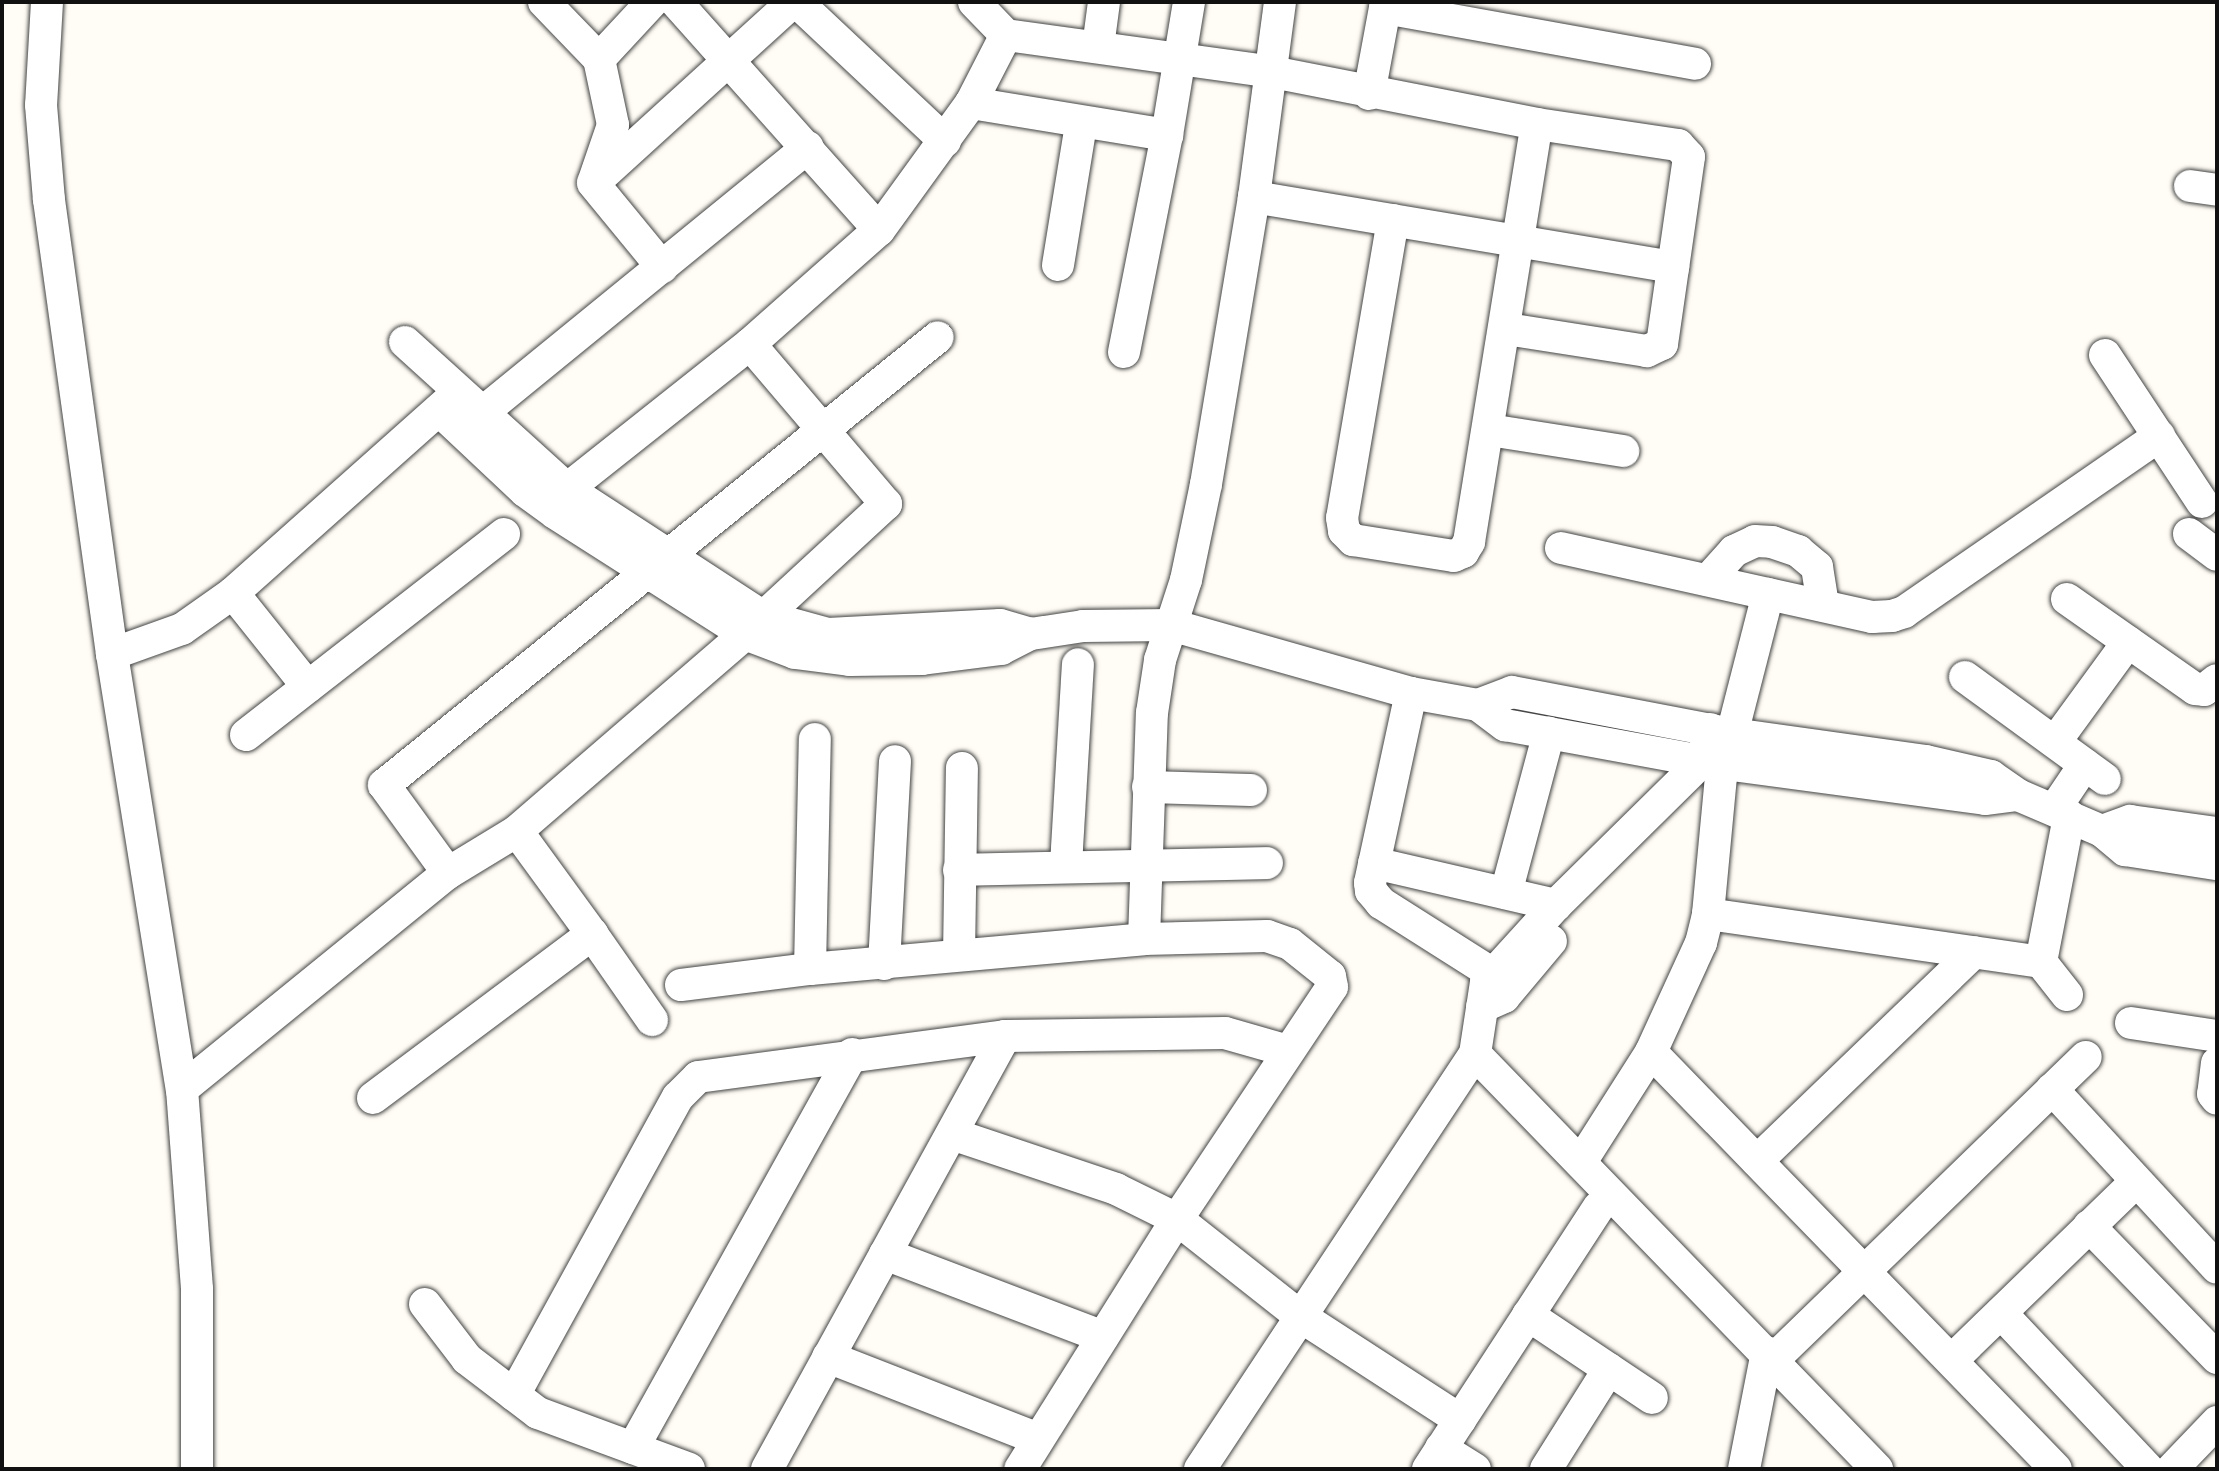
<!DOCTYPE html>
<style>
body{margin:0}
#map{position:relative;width:2219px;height:1471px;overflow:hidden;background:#fffdf5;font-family:Merriweather,serif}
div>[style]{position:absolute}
.roads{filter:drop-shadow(0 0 2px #444) drop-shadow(0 0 2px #444)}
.minor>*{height:32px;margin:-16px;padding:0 16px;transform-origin:16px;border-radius:16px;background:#fff}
span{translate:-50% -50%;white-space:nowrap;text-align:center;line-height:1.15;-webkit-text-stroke:8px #fff;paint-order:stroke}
.frame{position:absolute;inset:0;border:4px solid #111;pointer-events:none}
</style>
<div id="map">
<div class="roads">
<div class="minor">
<div style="left:47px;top:2px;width:103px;rotate:93.3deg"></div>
<div style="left:41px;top:105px;width:95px;rotate:85.2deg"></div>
<div style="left:49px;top:200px;width:458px;rotate:82.1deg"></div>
<div style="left:112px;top:654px;width:441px;rotate:80.9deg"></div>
<div style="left:182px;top:1089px;width:201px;rotate:85.7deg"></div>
<div style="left:197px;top:1289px;width:180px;rotate:90deg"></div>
<div style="left:544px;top:2px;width:79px;rotate:46deg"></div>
<div style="left:599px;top:59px;width:67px;rotate:78deg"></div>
<div style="left:613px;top:125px;width:61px;rotate:109deg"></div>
<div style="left:593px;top:183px;width:109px;rotate:50.6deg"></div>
<div style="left:676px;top:2px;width:305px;rotate:48.3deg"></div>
<div style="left:797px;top:2px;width:203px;rotate:43.2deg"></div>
<div style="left:974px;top:2px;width:46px;rotate:45.9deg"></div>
<div style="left:1006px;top:35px;width:269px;rotate:7.9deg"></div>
<div style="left:1272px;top:72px;width:270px;rotate:11.1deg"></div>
<div style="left:1537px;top:124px;width:143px;rotate:8.5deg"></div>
<div style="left:1678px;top:145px;width:16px;rotate:47deg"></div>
<div style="left:1689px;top:157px;width:189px;rotate:98.2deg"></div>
<div style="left:1662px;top:344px;width:17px;rotate:155deg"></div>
<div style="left:1647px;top:351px;width:143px;rotate:-171.1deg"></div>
<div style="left:1385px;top:8px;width:315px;rotate:10.2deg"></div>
<div style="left:1098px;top:47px;width:45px;rotate:-82.4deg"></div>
<div style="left:599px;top:59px;width:78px;rotate:-47.1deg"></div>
<div style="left:1369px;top:94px;width:94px;rotate:-79.5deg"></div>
<div style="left:971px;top:103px;width:199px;rotate:9.3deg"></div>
<div style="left:596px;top:181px;width:266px;rotate:-42.3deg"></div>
<div style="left:2190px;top:186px;width:27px;rotate:8deg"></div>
<div style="left:1254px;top:197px;width:425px;rotate:9.5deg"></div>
<div style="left:1393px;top:220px;width:302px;rotate:99.7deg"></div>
<div style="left:1342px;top:518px;width:13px;rotate:81deg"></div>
<div style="left:1344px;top:531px;width:13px;rotate:45deg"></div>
<div style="left:1353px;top:540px;width:102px;rotate:9deg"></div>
<div style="left:1454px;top:556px;width:10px;rotate:-24deg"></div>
<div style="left:1463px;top:552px;width:12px;rotate:-59deg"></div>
<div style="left:1469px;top:542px;width:423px;rotate:-80.8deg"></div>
<div style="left:1058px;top:265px;width:143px;rotate:-80.7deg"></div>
<div style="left:405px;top:342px;width:219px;rotate:42.2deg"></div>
<div style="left:567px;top:489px;width:233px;rotate:33.1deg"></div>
<div style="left:762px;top:616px;width:68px;rotate:15.3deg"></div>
<div style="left:828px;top:634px;width:172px;rotate:-3deg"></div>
<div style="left:1000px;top:625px;width:32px;rotate:16deg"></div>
<div style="left:1124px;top:352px;width:221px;rotate:-78.8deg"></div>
<div style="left:1167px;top:135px;width:135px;rotate:-80.6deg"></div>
<div style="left:2105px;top:355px;width:176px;rotate:56.6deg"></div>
<div style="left:439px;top:410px;width:118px;rotate:43.3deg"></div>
<div style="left:525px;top:491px;width:37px;rotate:36deg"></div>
<div style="left:555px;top:513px;width:225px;rotate:32.5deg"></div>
<div style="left:745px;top:634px;width:53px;rotate:20.8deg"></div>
<div style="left:795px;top:653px;width:55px;rotate:7.3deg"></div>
<div style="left:850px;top:660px;width:72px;rotate:-0.8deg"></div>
<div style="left:922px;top:659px;width:80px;rotate:-7.2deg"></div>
<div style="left:1001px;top:649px;width:34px;rotate:-27deg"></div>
<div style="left:1031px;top:634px;width:53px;rotate:-8.7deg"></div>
<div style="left:1083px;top:626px;width:88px;rotate:-0.7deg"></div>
<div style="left:1171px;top:625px;width:249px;rotate:15.8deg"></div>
<div style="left:1411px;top:693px;width:68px;rotate:10.2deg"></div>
<div style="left:1478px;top:705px;width:34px;rotate:37deg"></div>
<div style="left:1505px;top:725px;width:200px;rotate:10.4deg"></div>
<div style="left:1702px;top:761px;width:286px;rotate:7.6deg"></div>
<div style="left:1985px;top:799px;width:33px;rotate:-7deg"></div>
<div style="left:466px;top:426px;width:441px;rotate:-39.2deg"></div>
<div style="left:1489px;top:430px;width:136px;rotate:8.9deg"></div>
<div style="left:567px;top:489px;width:233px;rotate:-38.4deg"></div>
<div style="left:750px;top:344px;width:172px;rotate:-41.5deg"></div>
<div style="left:879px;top:230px;width:157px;rotate:-54.1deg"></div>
<div style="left:971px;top:103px;width:76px;rotate:-62.8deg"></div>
<div style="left:2189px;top:534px;width:35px;rotate:37deg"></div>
<div style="left:1561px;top:548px;width:319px;rotate:12.5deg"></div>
<div style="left:1872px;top:617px;width:20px;rotate:-3deg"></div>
<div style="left:1892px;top:616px;width:13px;rotate:-18deg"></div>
<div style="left:1904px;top:612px;width:310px;rotate:-34.6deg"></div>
<div style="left:1708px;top:580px;width:39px;rotate:-48deg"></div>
<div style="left:1734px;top:551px;width:23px;rotate:-25deg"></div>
<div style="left:1755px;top:541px;width:17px;rotate:3deg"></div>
<div style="left:1772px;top:542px;width:28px;rotate:19deg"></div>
<div style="left:1798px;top:551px;width:25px;rotate:40deg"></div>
<div style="left:1817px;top:567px;width:39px;rotate:81deg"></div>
<div style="left:233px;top:593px;width:120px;rotate:51.4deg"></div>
<div style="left:2067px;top:599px;width:156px;rotate:35.1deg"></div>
<div style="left:2195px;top:689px;width:9px;rotate:6deg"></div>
<div style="left:2204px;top:690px;width:16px;rotate:-38deg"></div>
<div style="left:112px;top:654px;width:74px;rotate:-19.7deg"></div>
<div style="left:182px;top:629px;width:62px;rotate:-35.2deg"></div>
<div style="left:233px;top:593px;width:296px;rotate:-41.7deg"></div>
<div style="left:1965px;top:677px;width:173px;rotate:36.1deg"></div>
<div style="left:1411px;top:693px;width:194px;rotate:102.2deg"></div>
<div style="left:1370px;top:883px;width:8px;rotate:83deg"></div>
<div style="left:1371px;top:891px;width:16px;rotate:50deg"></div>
<div style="left:1381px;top:903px;width:133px;rotate:32.4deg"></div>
<div style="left:1478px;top:705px;width:36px;rotate:-21deg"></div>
<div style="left:1512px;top:692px;width:225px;rotate:10.8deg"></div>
<div style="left:1733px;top:734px;width:195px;rotate:8deg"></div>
<div style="left:1926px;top:761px;width:67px;rotate:13deg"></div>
<div style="left:1991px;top:776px;width:33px;rotate:35deg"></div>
<div style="left:2018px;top:795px;width:91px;rotate:23.2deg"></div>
<div style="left:2102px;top:831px;width:30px;rotate:40deg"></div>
<div style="left:2125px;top:850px;width:93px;rotate:8.7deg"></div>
<div style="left:246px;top:735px;width:327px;rotate:-37.9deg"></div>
<div style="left:2055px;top:742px;width:124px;rotate:-53.9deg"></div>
<div style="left:1148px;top:787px;width:103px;rotate:1.7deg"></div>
<div style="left:2054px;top:810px;width:55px;rotate:-56deg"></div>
<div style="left:2102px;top:831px;width:30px;rotate:-20deg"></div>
<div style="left:2130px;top:821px;width:88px;rotate:7.9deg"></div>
<div style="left:1374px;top:863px;width:187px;rotate:13deg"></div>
<div style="left:1066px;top:865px;width:201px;rotate:-86.6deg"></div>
<div style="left:959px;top:870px;width:308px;rotate:-1.3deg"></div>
<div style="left:448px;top:873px;width:109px;rotate:-126deg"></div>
<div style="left:384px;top:785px;width:712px;rotate:-38.96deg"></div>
<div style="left:1506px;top:893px;width:166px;rotate:-75deg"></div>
<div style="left:1708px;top:914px;width:336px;rotate:8.2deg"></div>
<div style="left:592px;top:934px;width:105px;rotate:55.1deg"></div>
<div style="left:1144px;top:939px;width:226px;rotate:-88deg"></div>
<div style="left:1152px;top:713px;width:54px;rotate:-81.4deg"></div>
<div style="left:1160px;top:660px;width:84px;rotate:-72deg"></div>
<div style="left:1186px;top:580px;width:98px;rotate:-78.2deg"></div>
<div style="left:1206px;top:484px;width:291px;rotate:-80.5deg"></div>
<div style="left:1254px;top:197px;width:197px;rotate:-82.4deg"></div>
<div style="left:959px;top:955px;width:187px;rotate:-89.1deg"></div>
<div style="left:884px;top:964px;width:203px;rotate:-86.9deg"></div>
<div style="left:810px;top:969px;width:230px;rotate:-88.8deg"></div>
<div style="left:681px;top:985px;width:130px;rotate:-7.1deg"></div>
<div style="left:810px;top:969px;width:335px;rotate:-5.1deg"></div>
<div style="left:1144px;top:939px;width:123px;rotate:-1.4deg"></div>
<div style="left:1267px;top:936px;width:24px;rotate:19deg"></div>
<div style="left:1290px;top:944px;width:51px;rotate:38.7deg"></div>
<div style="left:1330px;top:976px;width:11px;rotate:80deg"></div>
<div style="left:1332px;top:987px;width:279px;rotate:123.7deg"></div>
<div style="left:1177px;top:1219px;width:295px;rotate:122.1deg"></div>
<div style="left:2067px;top:995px;width:42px;rotate:-128.2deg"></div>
<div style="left:2041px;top:962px;width:149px;rotate:-79.1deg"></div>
<div style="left:1482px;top:1007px;width:24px;rotate:-24deg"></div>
<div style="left:1504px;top:997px;width:73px;rotate:-50deg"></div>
<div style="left:2131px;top:1023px;width:87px;rotate:8.6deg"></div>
<div style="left:1651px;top:1052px;width:581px;rotate:45.84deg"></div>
<div style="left:1475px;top:1054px;width:578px;rotate:45.91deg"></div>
<div style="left:2217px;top:1063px;width:31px;rotate:97deg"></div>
<div style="left:2213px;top:1094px;width:6px;rotate:51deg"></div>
<div style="left:182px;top:1089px;width:343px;rotate:-39.1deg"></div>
<div style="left:448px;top:873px;width:81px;rotate:-31.3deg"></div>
<div style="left:517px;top:831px;width:301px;rotate:-40.8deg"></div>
<div style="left:745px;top:634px;width:192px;rotate:-42.7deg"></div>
<div style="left:886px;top:504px;width:210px;rotate:-130.4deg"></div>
<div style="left:2052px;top:1089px;width:243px;rotate:47.3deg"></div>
<div style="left:373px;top:1098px;width:274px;rotate:-36.8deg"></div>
<div style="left:592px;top:934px;width:127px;rotate:-126.1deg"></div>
<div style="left:952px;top:1134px;width:173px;rotate:18.5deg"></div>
<div style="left:1116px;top:1189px;width:68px;rotate:26.2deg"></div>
<div style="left:1177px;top:1219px;width:157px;rotate:38.3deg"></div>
<div style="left:1300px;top:1316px;width:191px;rotate:33deg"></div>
<div style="left:1757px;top:1161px;width:301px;rotate:-43.9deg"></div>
<div style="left:1581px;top:1162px;width:130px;rotate:-57.5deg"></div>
<div style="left:1651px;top:1052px;width:120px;rotate:-65.4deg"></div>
<div style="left:1701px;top:943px;width:30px;rotate:-76deg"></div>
<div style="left:1708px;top:914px;width:138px;rotate:-84.6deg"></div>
<div style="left:1721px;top:777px;width:189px;rotate:-75.6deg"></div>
<div style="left:2089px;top:1226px;width:184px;rotate:45.9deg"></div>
<div style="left:885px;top:1254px;width:233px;rotate:20.8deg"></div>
<div style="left:425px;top:1304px;width:69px;rotate:52.6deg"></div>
<div style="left:467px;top:1359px;width:89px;rotate:37.3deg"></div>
<div style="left:538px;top:1413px;width:161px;rotate:20.3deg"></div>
<div style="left:2001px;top:1313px;width:214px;rotate:46.7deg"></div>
<div style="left:1528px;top:1315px;width:149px;rotate:33.8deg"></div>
<div style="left:828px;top:1357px;width:225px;rotate:21.3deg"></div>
<div style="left:1774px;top:1359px;width:434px;rotate:-44.1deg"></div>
<div style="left:1952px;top:1360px;width:256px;rotate:-44.1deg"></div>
<div style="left:514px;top:1395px;width:340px;rotate:-61.2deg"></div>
<div style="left:678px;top:1097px;width:28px;rotate:-45deg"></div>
<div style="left:698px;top:1077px;width:310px;rotate:-7.6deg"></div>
<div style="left:1005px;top:1036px;width:220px;rotate:-0.8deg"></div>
<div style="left:1225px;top:1033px;width:66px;rotate:15.9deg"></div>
<div style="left:633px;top:1448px;width:451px;rotate:-60.9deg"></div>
<div style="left:1441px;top:1448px;width:40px;rotate:32deg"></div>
<div style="left:767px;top:1469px;width:494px;rotate:-61.2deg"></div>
<div style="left:1200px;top:1469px;width:498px;rotate:-56.5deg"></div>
<div style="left:1475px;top:1054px;width:73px;rotate:-81.3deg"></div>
<div style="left:1486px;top:982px;width:104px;rotate:-47.7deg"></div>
<div style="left:1556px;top:905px;width:205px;rotate:-44.6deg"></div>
<div style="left:1702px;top:761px;width:33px;rotate:-76deg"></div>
<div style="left:1428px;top:1469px;width:313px;rotate:-56.9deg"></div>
<div style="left:1546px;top:1469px;width:118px;rotate:-57.8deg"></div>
<div style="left:1744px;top:1469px;width:119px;rotate:-78.9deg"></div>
<div style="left:2172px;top:1469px;width:65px;rotate:-46.2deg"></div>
</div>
</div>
<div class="frame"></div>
</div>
